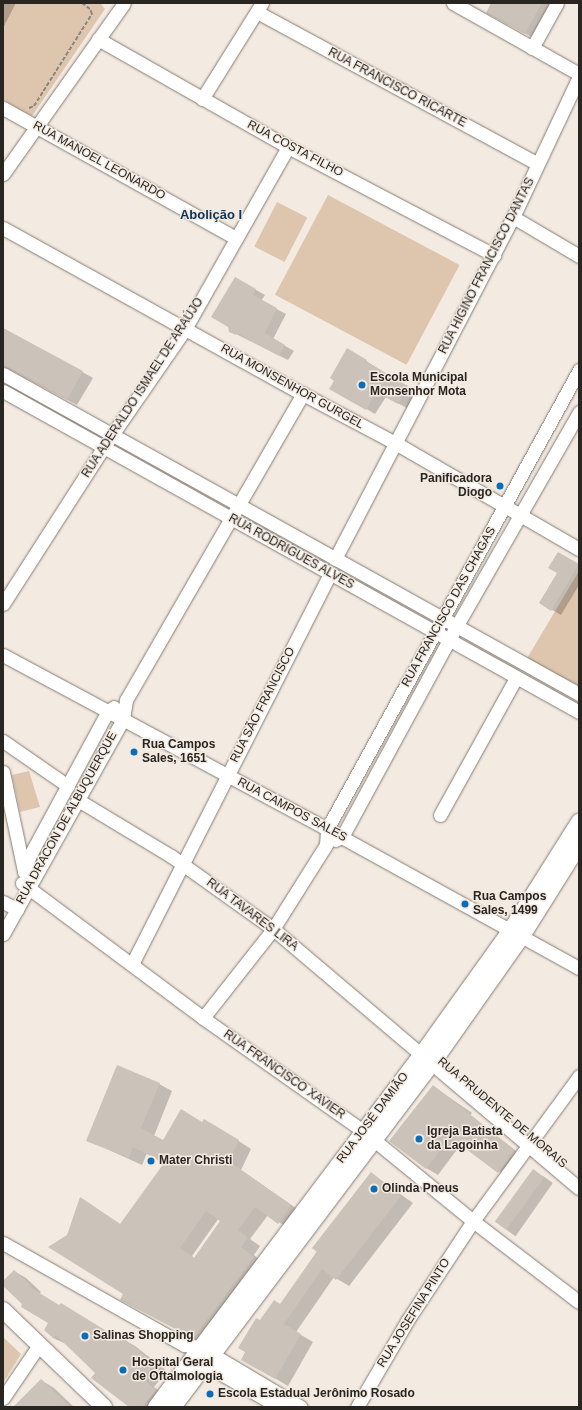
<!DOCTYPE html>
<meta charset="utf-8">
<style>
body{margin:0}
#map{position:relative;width:582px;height:1410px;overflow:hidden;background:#f3eae1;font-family:Helvetica,sans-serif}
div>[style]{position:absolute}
.green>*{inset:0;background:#ddc6ad;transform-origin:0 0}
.shadow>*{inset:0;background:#0003;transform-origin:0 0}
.building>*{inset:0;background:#cbc2b9;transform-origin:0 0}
.path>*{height:2px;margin-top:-1px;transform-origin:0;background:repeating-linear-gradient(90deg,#8a857e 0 4px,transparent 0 6px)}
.roads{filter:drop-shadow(0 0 1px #847c73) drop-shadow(0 0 1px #847c73)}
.minor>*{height:13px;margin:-6.5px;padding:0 6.5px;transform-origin:6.5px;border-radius:6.5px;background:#fff}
.tertiary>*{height:16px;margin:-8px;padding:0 8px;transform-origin:8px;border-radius:8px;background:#fff}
.dots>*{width:11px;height:11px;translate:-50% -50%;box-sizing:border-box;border:2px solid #f3eae1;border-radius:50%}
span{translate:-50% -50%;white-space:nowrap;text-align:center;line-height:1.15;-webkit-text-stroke:3px #f3eae1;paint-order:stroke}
.street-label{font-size:12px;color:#292622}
.poi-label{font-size:12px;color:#292622;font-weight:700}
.left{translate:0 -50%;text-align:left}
.right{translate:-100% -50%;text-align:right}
.neighbourhood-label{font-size:13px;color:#0b355a;font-weight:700}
.frame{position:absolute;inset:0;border:4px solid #292622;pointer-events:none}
</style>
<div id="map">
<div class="green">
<div style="clip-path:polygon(3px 3px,100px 3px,105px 9px,32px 116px,3px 100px)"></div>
<div style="left:328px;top:195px;width:149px;height:113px;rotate:28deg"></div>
<div style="left:277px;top:202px;width:34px;height:50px;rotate:27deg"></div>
<div style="clip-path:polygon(579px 571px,579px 690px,526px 660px)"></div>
<div style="clip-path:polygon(29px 771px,40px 807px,20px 812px,12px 775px)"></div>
<div style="clip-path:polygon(3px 1337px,21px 1354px,3px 1383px)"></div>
</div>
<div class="shadow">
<div style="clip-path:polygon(3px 3px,16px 3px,3px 28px)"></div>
<div style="clip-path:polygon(493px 3px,556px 3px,539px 41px,501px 20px)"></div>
<div style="clip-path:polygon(235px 278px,265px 295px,261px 301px,286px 314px,273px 339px,294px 351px,288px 360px,230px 331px)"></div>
<div style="clip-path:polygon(3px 328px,93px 378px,77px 405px,3px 366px)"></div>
<div style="clip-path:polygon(347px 349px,416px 392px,407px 408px,386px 397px,375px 414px,331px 388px)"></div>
<div style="clip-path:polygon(558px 553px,579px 565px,579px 585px,561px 615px,540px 603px,558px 572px)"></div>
<div style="clip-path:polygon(evenodd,159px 1084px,172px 1091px,154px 1136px,164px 1142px,202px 1122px,217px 1127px,251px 1149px,241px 1170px,303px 1213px,291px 1230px,268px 1215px,250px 1239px,260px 1246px,254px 1255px,266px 1265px,206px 1345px,135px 1307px,68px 1235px,81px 1198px,121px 1225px,165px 1163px,147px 1153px,142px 1165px,87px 1140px,159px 1084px,219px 1218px,222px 1221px,195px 1259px,192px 1256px,219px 1218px)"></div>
<div style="clip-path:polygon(433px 1086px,472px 1113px,470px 1116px,525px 1158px,510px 1179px,461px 1144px,438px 1175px,426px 1168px)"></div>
<div style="clip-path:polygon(371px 1173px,413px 1203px,349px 1286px,334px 1277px,296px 1332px,313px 1342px,288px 1386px,242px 1359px,261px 1322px,280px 1305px)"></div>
<div style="left:543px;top:1176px;width:12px;height:65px;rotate:35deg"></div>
<div style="clip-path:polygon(14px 1271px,26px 1278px,41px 1292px,39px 1294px,122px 1341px,123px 1339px,135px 1346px,167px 1371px,154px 1387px,167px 1397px,159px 1407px,131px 1407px,66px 1344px,53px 1338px,50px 1323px,3px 1284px)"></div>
<div style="clip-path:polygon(41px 1380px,54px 1388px,74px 1407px,14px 1407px)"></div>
</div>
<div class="building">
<div style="clip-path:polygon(491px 3px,542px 3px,525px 34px,486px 13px)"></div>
<div style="clip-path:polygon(235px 277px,256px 289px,253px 295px,277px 308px,265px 333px,285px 345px,279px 356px,237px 333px,236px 335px,229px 332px,228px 327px,211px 317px)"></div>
<div style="clip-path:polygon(3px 328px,83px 371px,67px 400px,3px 366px)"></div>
<div style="clip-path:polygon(347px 348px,367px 360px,366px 362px,408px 386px,398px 404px,376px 392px,366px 410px,329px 389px,334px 381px,330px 378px)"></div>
<div style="clip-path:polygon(558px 552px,579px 564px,551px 611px,539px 603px,557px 573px,548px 568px)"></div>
<div style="clip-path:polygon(evenodd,117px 1065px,160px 1083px,141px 1128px,163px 1140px,181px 1109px,202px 1122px,204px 1119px,239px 1140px,229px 1161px,291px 1205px,278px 1224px,255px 1207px,238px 1230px,248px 1238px,241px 1247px,254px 1257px,193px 1338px,120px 1300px,123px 1294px,48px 1247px,67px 1235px,80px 1197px,120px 1224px,164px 1163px,133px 1147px,129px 1158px,86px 1141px,117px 1065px,206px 1211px,220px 1221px,194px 1258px,180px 1248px,206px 1211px)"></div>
<div style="clip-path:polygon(433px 1085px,515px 1150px,498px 1173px,450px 1137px,426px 1169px,389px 1141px)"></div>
<div style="left:533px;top:1169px;width:14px;height:65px;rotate:36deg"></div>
<div style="clip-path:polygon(371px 1172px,401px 1196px,336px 1280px,322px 1269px,284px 1324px,301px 1334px,275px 1379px,241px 1360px,245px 1352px,238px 1348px,256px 1318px,260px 1320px,274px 1300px,280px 1304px,317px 1252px,312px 1248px)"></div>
<div style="clip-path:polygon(14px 1270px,30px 1285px,28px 1286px,59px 1305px,61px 1303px,121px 1340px,123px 1338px,155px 1363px,143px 1379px,156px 1390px,142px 1407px,129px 1407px,91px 1378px,95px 1373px,56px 1335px,53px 1338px,44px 1330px,48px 1323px,21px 1307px,22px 1304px,3px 1286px,3px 1281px)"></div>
<div style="clip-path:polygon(41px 1379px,70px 1407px,13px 1407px)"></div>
</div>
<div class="path">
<div style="left:29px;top:108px;width:5px;rotate:-22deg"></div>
<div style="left:34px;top:106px;width:109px;rotate:-57.8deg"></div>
<div style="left:92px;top:14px;width:5px;rotate:-112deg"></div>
<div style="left:90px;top:9px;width:10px;rotate:-143deg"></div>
</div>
<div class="roads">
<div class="minor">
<div style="left:453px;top:3px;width:145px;rotate:29.4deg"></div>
<div style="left:257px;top:12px;width:319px;rotate:28.4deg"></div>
<div style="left:98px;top:39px;width:219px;rotate:29.6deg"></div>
<div style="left:288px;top:147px;width:233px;rotate:27.7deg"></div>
<div style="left:532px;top:48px;width:51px;rotate:-60.9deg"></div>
<div style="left:202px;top:99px;width:113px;rotate:-58deg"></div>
<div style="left:3px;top:108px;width:267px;rotate:29.2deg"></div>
<div style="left:3px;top:174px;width:209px;rotate:-54.7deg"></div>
<div style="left:513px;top:217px;width:77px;rotate:30.6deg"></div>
<div style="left:3px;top:228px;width:343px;rotate:29deg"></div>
<div style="left:303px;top:394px;width:106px;rotate:28deg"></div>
<div style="left:397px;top:444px;width:210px;rotate:30deg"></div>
<div style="left:3px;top:374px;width:659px;rotate:29.05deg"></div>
<div style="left:3px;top:391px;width:659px;rotate:29.13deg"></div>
<div style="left:335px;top:559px;width:386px;rotate:-62.5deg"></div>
<div style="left:513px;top:217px;width:155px;rotate:-64.8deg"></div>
<div style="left:3px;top:604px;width:185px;rotate:-57.3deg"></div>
<div style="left:103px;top:448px;width:145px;rotate:-55.4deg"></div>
<div style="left:185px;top:329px;width:209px;rotate:-60.5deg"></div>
<div style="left:3px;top:655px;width:368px;rotate:28.2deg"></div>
<div style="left:327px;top:829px;width:288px;rotate:28.9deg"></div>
<div style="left:3px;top:741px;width:79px;rotate:34.7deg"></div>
<div style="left:3px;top:772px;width:101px;rotate:78deg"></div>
<div style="left:78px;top:800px;width:109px;rotate:31.1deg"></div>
<div style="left:171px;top:856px;width:124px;rotate:35.5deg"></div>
<div style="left:272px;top:928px;width:402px;rotate:40.3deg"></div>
<div style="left:440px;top:815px;width:157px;rotate:-61deg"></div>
<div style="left:335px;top:840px;width:8px;rotate:-23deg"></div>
<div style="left:342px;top:837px;width:239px;rotate:-61.5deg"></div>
<div style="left:456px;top:627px;width:248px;rotate:-60.2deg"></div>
<div style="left:24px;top:872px;width:18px;rotate:-71deg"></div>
<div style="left:30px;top:855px;width:164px;rotate:-61.6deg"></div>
<div style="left:108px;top:711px;width:7px;rotate:-34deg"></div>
<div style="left:22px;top:883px;width:226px;rotate:36.7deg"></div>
<div style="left:203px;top:1018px;width:196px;rotate:35.2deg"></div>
<div style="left:363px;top:1131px;width:142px;rotate:39.3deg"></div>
<div style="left:473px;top:1221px;width:133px;rotate:37.4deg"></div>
<div style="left:3px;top:902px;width:16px;rotate:27deg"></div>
<div style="left:3px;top:934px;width:246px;rotate:-60.8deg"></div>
<div style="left:123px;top:719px;width:19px;rotate:-81deg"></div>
<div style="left:126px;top:700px;width:354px;rotate:-60deg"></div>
<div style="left:132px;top:964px;width:437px;rotate:-63.1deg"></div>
<div style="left:203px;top:1018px;width:113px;rotate:-51.8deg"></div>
<div style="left:273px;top:929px;width:99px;rotate:-57.8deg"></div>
<div style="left:326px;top:845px;width:16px;rotate:-86deg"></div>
<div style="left:327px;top:829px;width:524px;rotate:-61.23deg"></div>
<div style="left:3px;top:1243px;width:208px;rotate:29.4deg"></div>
<div style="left:184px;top:1345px;width:16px;rotate:7deg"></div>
<div style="left:200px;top:1347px;width:117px;rotate:30.7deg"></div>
<div style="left:197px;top:1360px;width:95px;rotate:29.8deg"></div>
<div style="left:3px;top:1398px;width:64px;rotate:-55.8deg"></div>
<div style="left:357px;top:1407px;width:99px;rotate:-59.8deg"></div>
<div style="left:407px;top:1321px;width:120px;rotate:-56.6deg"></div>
<div style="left:473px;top:1221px;width:180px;rotate:-53.8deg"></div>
</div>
<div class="tertiary">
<div style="left:3px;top:1310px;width:140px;rotate:43.8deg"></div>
<div style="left:156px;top:1407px;width:447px;rotate:-53deg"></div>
<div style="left:425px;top:1050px;width:148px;rotate:-54.4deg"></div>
<div style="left:511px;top:930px;width:128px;rotate:-57.8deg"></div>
<div style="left:173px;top:1407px;width:437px;rotate:-53deg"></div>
<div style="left:436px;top:1058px;width:149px;rotate:-54.8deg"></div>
<div style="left:522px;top:936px;width:107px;rotate:-57.9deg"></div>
</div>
</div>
<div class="dots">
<div style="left:362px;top:385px;background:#0b6cb8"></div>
<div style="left:500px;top:486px;background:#0b6cb8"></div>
<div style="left:134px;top:752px;background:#0b6cb8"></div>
<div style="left:465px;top:904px;background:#0b6cb8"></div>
<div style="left:419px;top:1139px;background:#0b6cb8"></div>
<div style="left:151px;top:1161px;background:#0b6cb8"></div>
<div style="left:374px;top:1189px;background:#0b6cb8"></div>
<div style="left:85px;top:1336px;background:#0b6cb8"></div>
<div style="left:123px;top:1370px;background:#0b6cb8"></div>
<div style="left:210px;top:1394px;background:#0b6cb8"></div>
</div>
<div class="street-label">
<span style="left:397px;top:88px;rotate:28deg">RUA FRANCISCO RICARTE</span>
<span style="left:295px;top:149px;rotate:28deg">RUA COSTA FILHO</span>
<span style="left:99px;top:161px;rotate:29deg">RUA MANOEL LEONARDO</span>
<span style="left:487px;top:266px;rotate:-63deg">RUA HIGINO FRANCISCO DANTAS</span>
<span style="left:292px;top:387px;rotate:29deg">RUA MONSENHOR GURGEL</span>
<span style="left:143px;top:388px;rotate:-57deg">RUA ADERALDO ISMAEL DE ARAÚJO</span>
<span style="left:291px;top:552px;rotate:29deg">RUA RODRIGUES ALVES</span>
<span style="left:449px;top:607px;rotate:-61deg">RUA FRANCISCO DAS CHAGAS</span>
<span style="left:263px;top:705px;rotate:-63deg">RUA SÃO FRANCISCO</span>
<span style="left:292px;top:810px;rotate:28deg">RUA CAMPOS SALES</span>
<span style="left:67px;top:818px;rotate:-61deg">RUA DRACON DE ALBUQUERQUE</span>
<span style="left:252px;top:915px;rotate:37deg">RUA TAVARES LIRA</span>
<span style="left:284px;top:1075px;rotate:35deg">RUA FRANCISCO XAVIER</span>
<span style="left:502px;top:1113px;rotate:40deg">RUA PRUDENTE DE MORAIS</span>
<span style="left:373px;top:1118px;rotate:-53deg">RUA JOSÉ DAMIÃO</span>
<span style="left:414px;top:1313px;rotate:-58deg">RUA JOSEFINA PINTO</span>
</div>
<div class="poi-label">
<span class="left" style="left:370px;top:385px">Escola Municipal<br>Monsenhor Mota</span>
<span class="right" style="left:492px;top:486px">Panificadora<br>Diogo</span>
<span class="left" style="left:142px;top:752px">Rua Campos<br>Sales, 1651</span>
<span class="left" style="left:473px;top:904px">Rua Campos<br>Sales, 1499</span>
<span class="left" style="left:427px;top:1139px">Igreja Batista<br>da Lagoinha</span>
<span class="left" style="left:159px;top:1161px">Mater Christi</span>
<span class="left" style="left:382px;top:1189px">Olinda Pneus</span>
<span class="left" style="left:93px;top:1336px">Salinas Shopping</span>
<span class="left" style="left:132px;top:1370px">Hospital Geral<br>de Oftalmologia</span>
<span class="left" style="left:218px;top:1394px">Escola Estadual Jerônimo Rosado</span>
</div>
<div class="neighbourhood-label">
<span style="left:211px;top:215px">Abolição I</span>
</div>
<div class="frame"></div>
</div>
